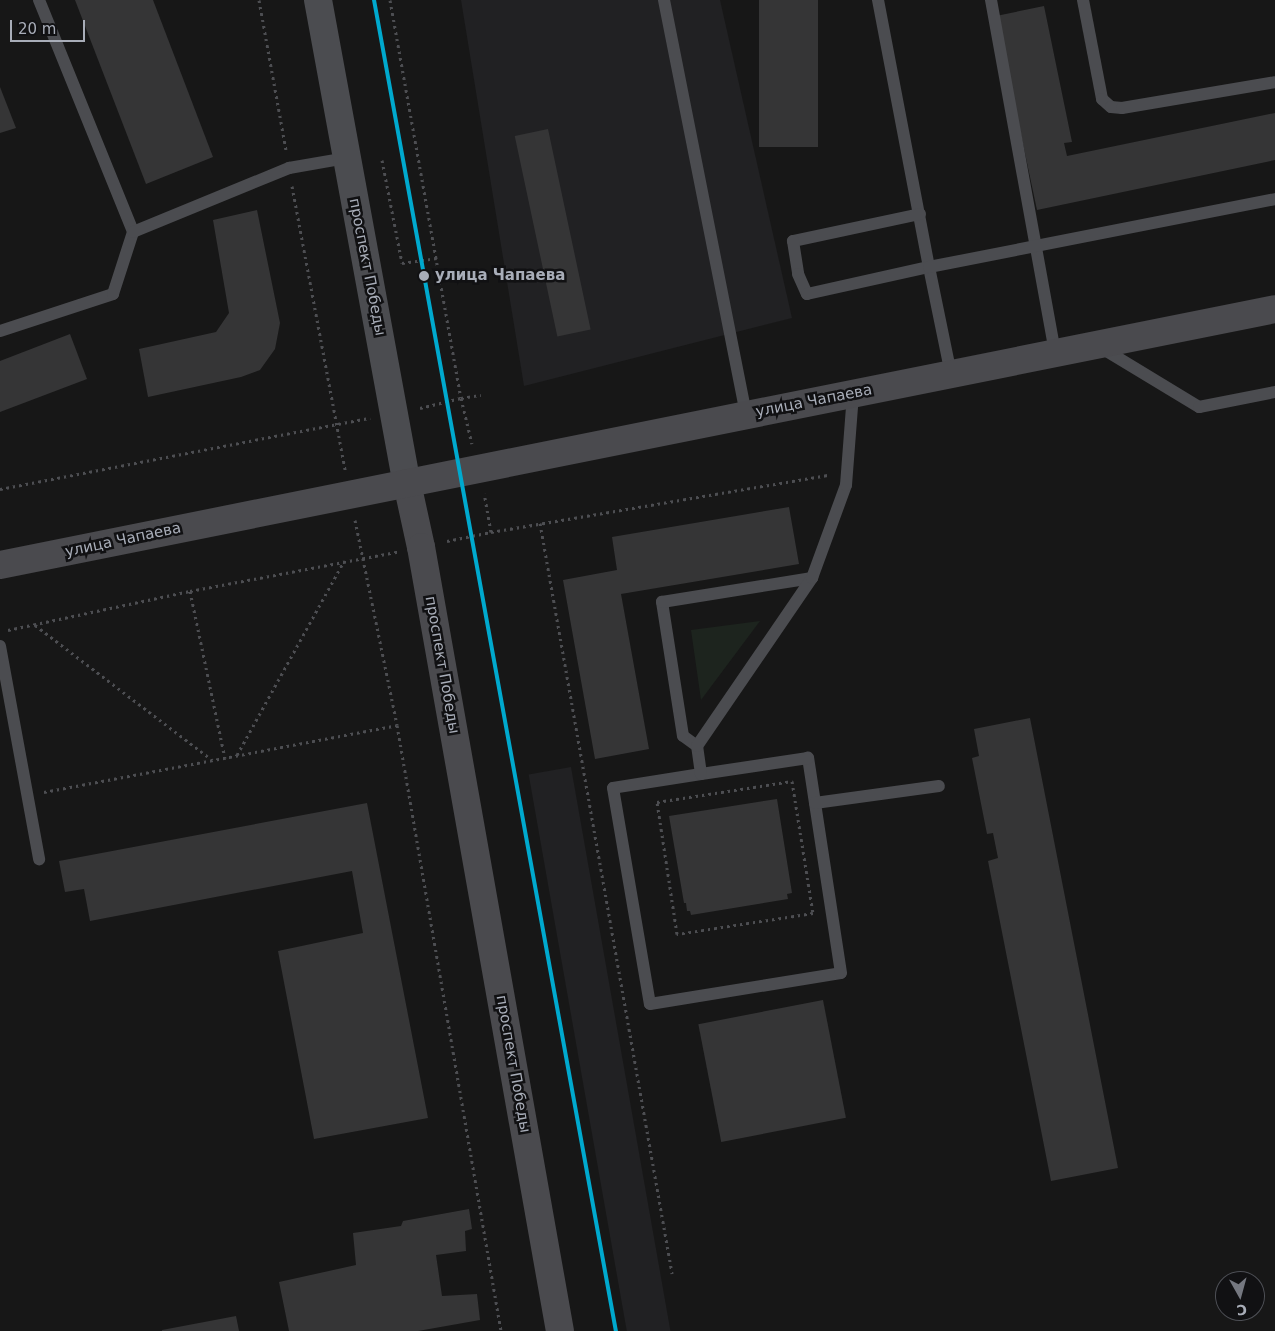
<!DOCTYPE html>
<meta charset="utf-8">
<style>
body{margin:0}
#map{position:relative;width:1275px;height:1331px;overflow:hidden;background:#171717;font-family:"DejaVu Sans",sans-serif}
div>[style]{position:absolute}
.built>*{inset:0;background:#212123;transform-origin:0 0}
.green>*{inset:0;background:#1d241e}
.building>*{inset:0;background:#353536;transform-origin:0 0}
.path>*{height:3px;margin-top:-1.5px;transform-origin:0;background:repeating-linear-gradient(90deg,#4d4e52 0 2.5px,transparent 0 6.5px)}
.service>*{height:12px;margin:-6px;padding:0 6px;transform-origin:6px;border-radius:6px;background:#4b4c50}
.tertiary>*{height:28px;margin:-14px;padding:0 14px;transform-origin:14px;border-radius:14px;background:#4b4c50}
.secondary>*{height:28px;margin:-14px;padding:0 14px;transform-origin:14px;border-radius:14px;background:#4a4a4e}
.tram-1>*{height:4px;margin:-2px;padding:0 2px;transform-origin:2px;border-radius:2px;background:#00a9ce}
.dots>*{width:14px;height:14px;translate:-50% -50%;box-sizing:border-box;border:2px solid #111113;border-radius:50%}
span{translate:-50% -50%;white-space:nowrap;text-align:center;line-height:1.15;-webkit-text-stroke:5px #111113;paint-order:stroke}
.street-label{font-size:15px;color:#a8adb8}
.stop-label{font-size:15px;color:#a8adb8;font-weight:700}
.left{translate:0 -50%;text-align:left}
.north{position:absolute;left:1215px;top:1271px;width:50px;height:50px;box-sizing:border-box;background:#111113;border:1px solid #4d4f55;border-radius:50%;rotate:173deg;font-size:14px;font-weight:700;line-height:20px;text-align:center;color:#a8adb8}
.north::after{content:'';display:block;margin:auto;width:18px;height:22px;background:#757880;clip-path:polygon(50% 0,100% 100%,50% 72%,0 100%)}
.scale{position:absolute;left:10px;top:20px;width:75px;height:22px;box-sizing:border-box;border:2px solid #a8adb8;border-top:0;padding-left:6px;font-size:15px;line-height:18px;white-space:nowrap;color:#a8adb8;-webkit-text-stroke:4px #111113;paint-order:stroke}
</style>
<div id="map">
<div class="built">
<div style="clip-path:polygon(461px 0,720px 0,792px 318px,524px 386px)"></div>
<div style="left:571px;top:767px;width:573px;height:43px;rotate:80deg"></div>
</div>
<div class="green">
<div style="clip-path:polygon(760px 621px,701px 700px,691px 630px)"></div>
</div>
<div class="building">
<div style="clip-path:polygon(75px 0,153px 0,213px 157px,146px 184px)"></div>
<div style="left:759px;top:0;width:59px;height:147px"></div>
<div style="clip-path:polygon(1044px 6px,1072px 142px,1064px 143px,1067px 156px,1275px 113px,1275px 160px,1037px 210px,996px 16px)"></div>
<div style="clip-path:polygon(0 87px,16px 128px,0 133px)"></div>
<div style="left:548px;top:129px;width:205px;height:34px;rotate:78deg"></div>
<div style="clip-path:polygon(257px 210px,280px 323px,275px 349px,260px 370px,241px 377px,148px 397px,139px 349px,216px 332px,229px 313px,213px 220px)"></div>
<div style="clip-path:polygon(70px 334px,87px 379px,0 412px,0 361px)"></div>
<div style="clip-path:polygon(789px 507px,799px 564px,621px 594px,649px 749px,595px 759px,563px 580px,617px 570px,612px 537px)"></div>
<div style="clip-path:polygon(1030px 718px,1118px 1168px,1051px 1181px,988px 861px,998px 858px,993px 833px,987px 834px,972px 758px,979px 756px,974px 729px)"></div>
<div style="clip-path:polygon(777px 799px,792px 893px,787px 894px,788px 899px,691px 915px,690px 911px,687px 911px,686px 903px,684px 903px,669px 816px)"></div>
<div style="clip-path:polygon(367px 803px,428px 1118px,314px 1139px,278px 951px,363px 933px,352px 871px,90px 921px,84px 889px,65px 892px,59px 861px)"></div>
<div style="left:823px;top:1000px;width:120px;height:127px;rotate:79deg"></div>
<div style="clip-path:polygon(469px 1209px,472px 1229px,465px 1231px,466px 1251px,436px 1255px,442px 1296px,477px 1294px,480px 1320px,418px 1331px,289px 1331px,279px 1282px,356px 1265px,353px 1233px,401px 1226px,403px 1221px)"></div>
<div style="clip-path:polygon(236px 1316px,239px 1331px,162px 1331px,162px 1330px)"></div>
</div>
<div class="path">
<div style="left:259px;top:0;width:152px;rotate:79.8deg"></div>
<div style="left:390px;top:0;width:404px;rotate:79.9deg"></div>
<div style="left:461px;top:398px;width:20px;rotate:-9deg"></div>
<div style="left:382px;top:160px;width:105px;rotate:79deg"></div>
<div style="left:402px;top:263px;width:35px;rotate:-8deg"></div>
<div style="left:292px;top:186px;width:289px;rotate:79.4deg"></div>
<div style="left:420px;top:408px;width:42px;rotate:-13.7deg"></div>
<div style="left:461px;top:398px;width:47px;rotate:76.6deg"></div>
<div style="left:0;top:489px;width:377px;rotate:-10.9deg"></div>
<div style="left:355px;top:520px;width:209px;rotate:78.4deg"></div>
<div style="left:397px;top:725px;width:615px;rotate:80.26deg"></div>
<div style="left:540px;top:523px;width:762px;rotate:80.02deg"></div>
<div style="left:491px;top:532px;width:343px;rotate:-9.6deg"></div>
<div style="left:447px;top:541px;width:45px;rotate:-11.6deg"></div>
<div style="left:491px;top:532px;width:39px;rotate:-100deg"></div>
<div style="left:190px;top:591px;width:171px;rotate:78.2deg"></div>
<div style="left:35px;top:625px;width:223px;rotate:37.3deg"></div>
<div style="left:8px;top:630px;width:186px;rotate:-12.1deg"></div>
<div style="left:190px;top:591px;width:211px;rotate:-10.7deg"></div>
<div style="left:237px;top:755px;width:222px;rotate:-61.1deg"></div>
<div style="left:792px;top:781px;width:134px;rotate:81deg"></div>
<div style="left:813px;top:913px;width:138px;rotate:171.2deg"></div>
<div style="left:677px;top:934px;width:134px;rotate:-98.6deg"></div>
<div style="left:657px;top:802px;width:137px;rotate:-8.8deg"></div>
<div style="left:44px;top:792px;width:359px;rotate:-10.7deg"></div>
</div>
<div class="service">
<div style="left:39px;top:0;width:250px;rotate:67.9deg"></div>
<div style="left:664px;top:0;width:423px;rotate:78.8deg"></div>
<div style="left:878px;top:0;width:272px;rotate:79.2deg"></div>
<div style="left:929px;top:267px;width:109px;rotate:78.4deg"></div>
<div style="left:991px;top:0;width:359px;rotate:79.7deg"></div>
<div style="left:1083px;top:0;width:101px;rotate:79.1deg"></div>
<div style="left:1102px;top:99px;width:12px;rotate:42deg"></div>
<div style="left:1111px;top:107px;width:11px;rotate:5deg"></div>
<div style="left:1122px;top:108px;width:155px;rotate:-9.6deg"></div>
<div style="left:920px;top:214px;width:130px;rotate:168deg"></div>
<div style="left:793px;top:241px;width:33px;rotate:81deg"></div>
<div style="left:798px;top:274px;width:22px;rotate:66deg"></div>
<div style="left:807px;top:294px;width:125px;rotate:-12.5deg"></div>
<div style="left:929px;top:267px;width:353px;rotate:-11.1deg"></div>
<div style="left:0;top:331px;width:119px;rotate:-18.1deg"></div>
<div style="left:113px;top:294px;width:65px;rotate:-72.1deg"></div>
<div style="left:133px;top:232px;width:169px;rotate:-22.3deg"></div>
<div style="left:289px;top:168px;width:59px;rotate:-9.8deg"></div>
<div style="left:1100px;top:347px;width:116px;rotate:31.2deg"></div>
<div style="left:1199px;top:407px;width:77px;rotate:-11.2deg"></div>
<div style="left:0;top:646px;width:217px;rotate:79.6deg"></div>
<div style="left:697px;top:746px;width:17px;rotate:-144deg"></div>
<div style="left:683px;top:736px;width:136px;rotate:-98.9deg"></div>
<div style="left:662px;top:602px;width:152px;rotate:-9.1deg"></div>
<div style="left:701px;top:774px;width:89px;rotate:171deg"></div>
<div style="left:613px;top:788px;width:219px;rotate:80.3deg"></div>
<div style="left:650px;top:1004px;width:193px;rotate:-9.2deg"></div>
<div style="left:841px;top:973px;width:218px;rotate:-98.7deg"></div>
<div style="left:808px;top:758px;width:108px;rotate:171.5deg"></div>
<div style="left:701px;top:774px;width:28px;rotate:-98deg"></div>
<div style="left:697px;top:746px;width:204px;rotate:-55.6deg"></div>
<div style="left:812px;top:578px;width:99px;rotate:-69.9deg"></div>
<div style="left:846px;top:485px;width:91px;rotate:-85.6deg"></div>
<div style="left:815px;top:803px;width:125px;rotate:-7.8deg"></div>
</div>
<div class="tertiary">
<div style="left:318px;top:0;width:491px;rotate:79.6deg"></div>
</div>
<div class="secondary">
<div style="left:407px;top:483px;width:66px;rotate:77.7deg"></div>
<div style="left:421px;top:547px;width:796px;rotate:79.95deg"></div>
<div style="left:0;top:565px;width:1300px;rotate:-11.35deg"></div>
</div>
<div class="tram-1">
<div style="left:374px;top:0;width:1353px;rotate:79.7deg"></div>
</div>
<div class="dots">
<div style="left:424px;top:276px;background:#a8adb8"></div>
</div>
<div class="street-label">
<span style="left:367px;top:267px;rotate:79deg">проспект Победы</span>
<span style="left:814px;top:401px;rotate:-11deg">улица Чапаева</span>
<span style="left:123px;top:540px;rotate:-12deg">улица Чапаева</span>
<span style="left:442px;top:665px;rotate:80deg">проспект Победы</span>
<span style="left:513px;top:1064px;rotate:80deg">проспект Победы</span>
</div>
<div class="stop-label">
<span class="left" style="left:435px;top:276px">улица Чапаева</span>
</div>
<div class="north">С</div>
<div class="scale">20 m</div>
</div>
